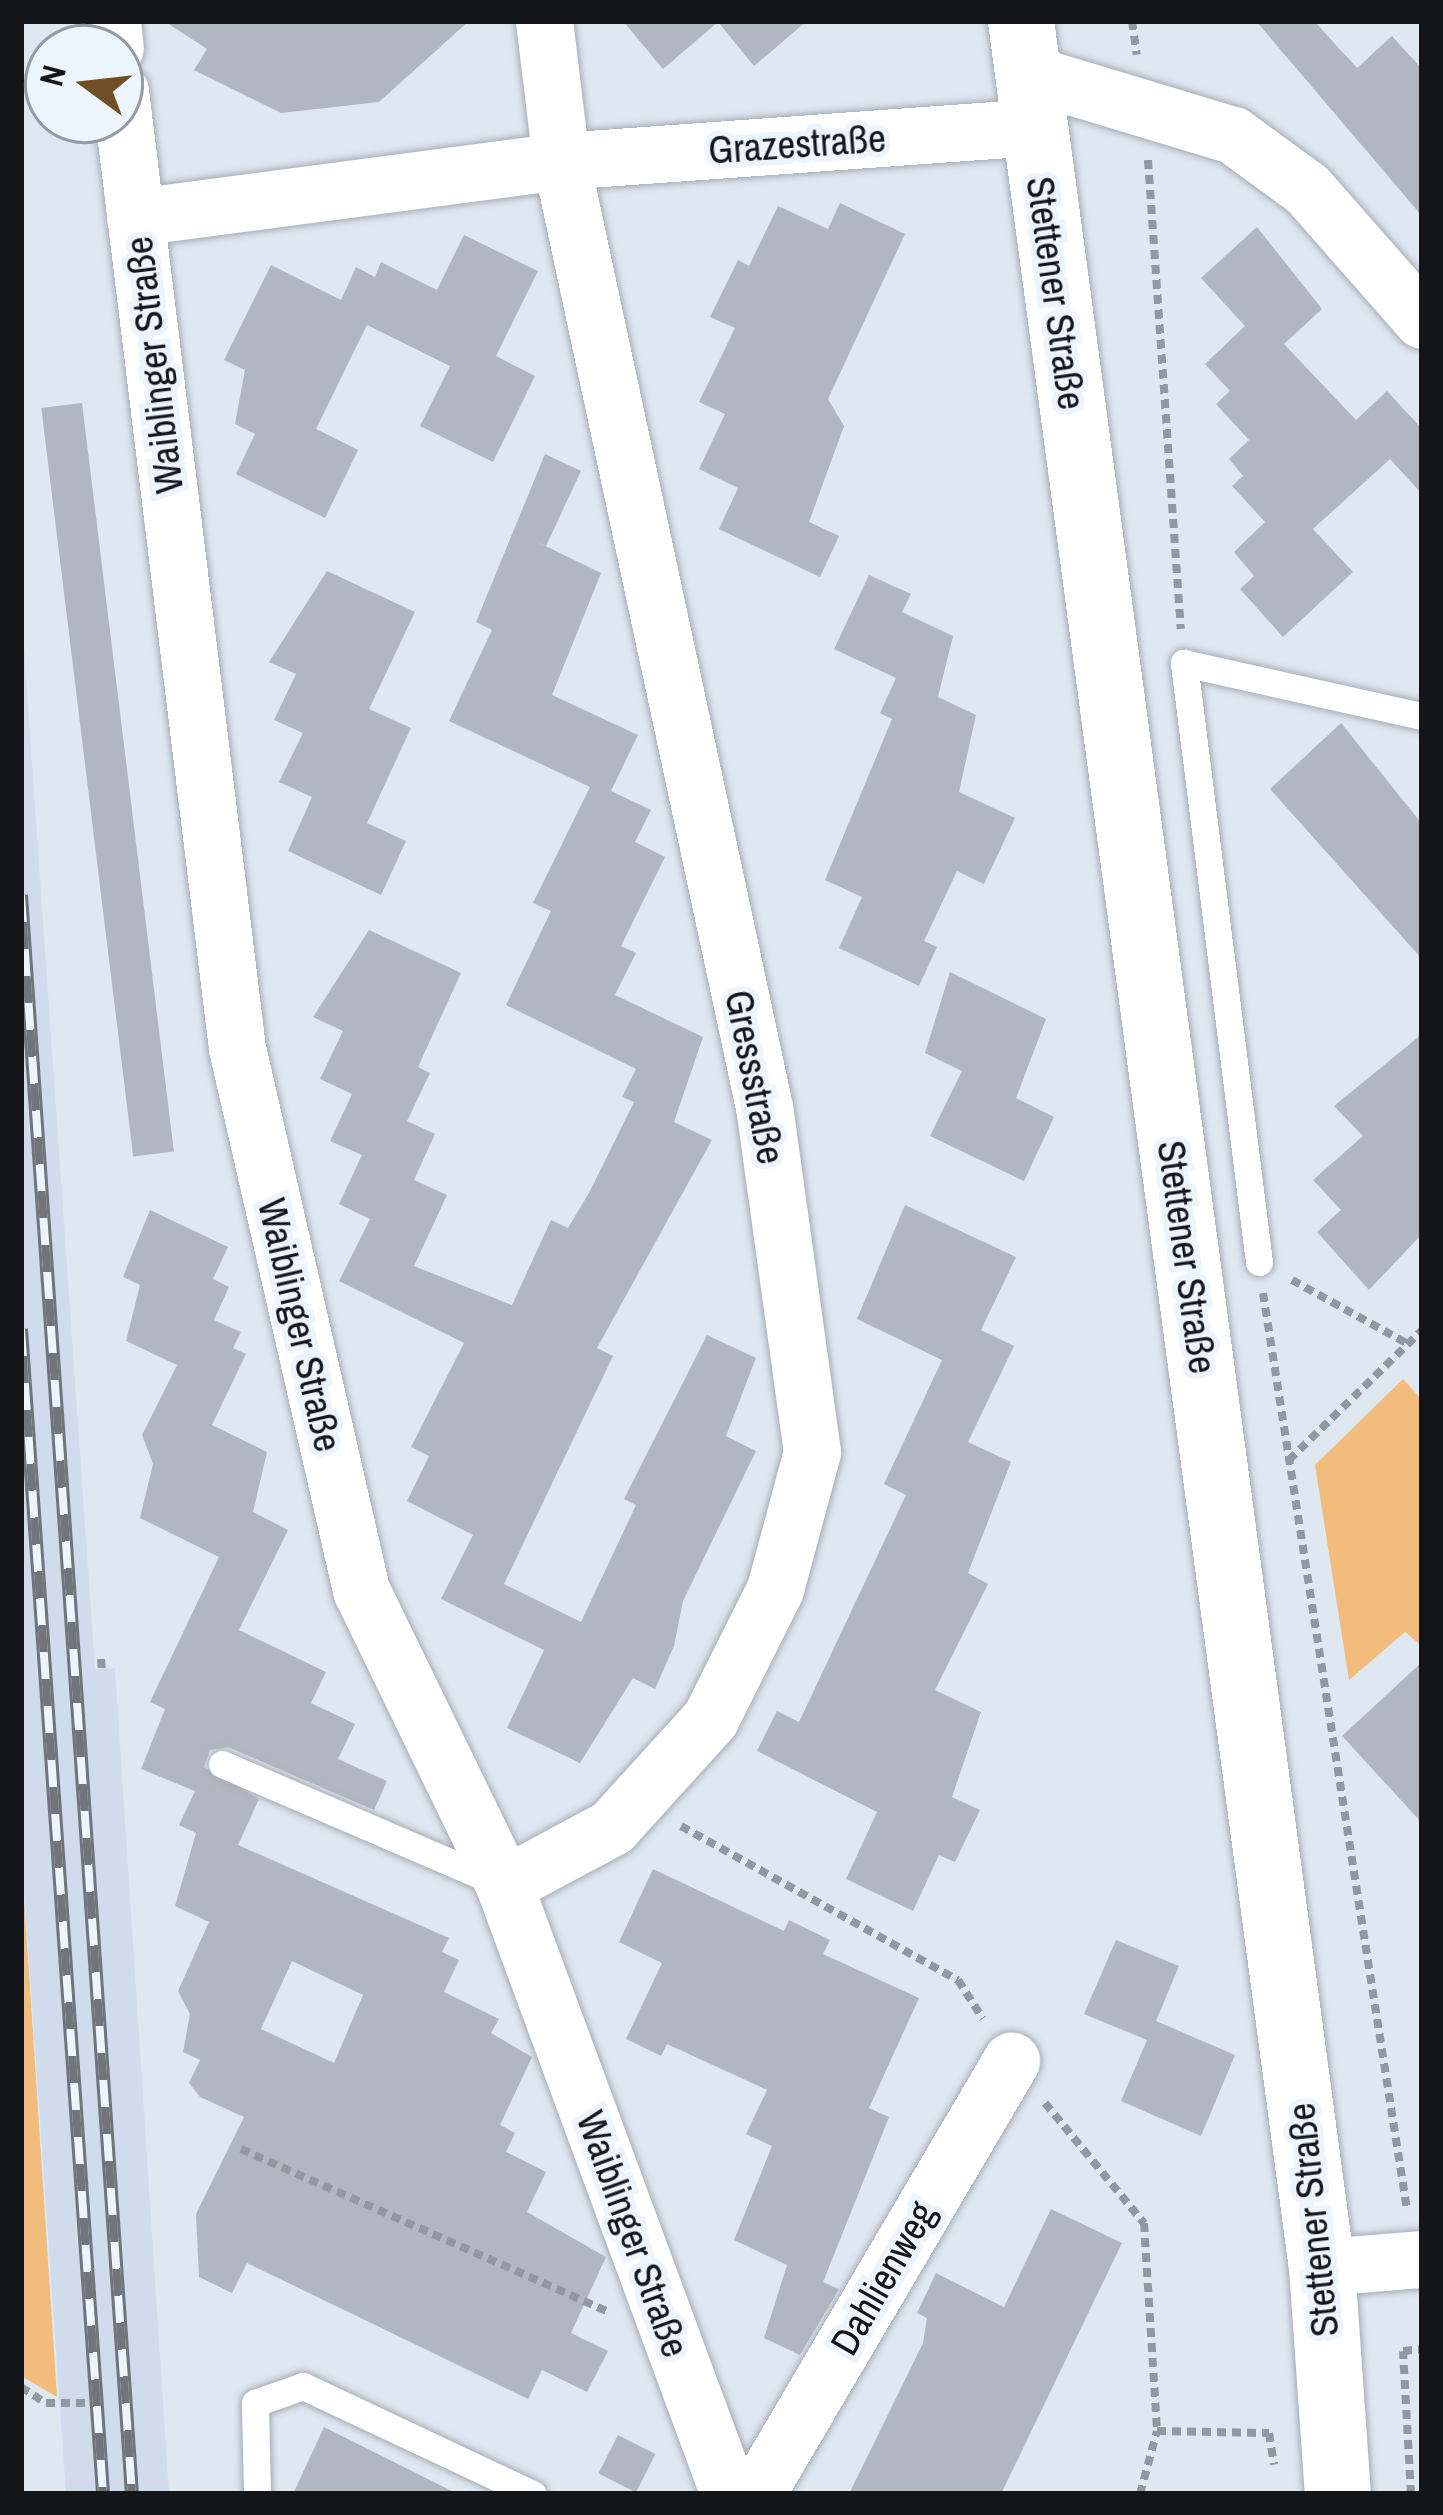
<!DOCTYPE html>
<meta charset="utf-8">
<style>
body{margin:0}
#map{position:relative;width:1443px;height:2515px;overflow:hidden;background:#dfe7f1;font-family:"Archivo Narrow",sans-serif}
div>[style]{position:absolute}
.built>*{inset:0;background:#d0dcec}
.green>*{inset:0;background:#f2bc7d}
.building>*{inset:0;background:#b0b7c0;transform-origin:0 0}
.path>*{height:8px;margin-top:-4px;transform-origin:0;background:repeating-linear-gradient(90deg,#92989f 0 9px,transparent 0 15px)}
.roads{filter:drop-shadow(0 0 3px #a5adb6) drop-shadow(0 0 3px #a5adb6)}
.lane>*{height:27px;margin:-13.5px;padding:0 13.5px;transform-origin:13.5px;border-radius:13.5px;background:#fff}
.street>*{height:57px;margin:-28.5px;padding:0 28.5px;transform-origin:28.5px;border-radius:28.5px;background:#fff}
.secondary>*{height:66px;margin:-33px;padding:0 33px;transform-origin:33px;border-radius:33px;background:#fff}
.rail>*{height:14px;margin-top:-7px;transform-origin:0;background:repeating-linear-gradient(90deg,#ecf4fe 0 27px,#70757c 0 54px);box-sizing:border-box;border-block:3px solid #70757c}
span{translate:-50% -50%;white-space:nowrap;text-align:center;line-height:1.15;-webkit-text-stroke:12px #ecf4fe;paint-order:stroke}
.street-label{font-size:39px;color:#131519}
.frame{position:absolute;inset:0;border:24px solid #131519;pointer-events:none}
.north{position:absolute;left:24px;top:24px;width:120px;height:120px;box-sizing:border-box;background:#ecf4fe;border:3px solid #959ba2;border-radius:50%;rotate:285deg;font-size:33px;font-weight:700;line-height:48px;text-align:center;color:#131519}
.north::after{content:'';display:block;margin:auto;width:42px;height:54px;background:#704f26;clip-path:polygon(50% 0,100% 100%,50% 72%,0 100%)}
</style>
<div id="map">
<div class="built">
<div style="clip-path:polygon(21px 605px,95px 1669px,115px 1668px,169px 2494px,66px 2494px,21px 1848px)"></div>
</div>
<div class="green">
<div style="clip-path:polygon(1403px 1379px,1422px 1400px,1422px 1646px,1405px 1632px,1349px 1680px,1315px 1465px)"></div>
<div style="clip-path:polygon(21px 1853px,57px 2397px,21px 2376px)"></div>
</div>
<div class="building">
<div style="clip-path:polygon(164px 21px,469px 21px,379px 102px,281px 113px,194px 70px,207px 49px)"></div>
<div style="clip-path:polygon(623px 21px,807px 21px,754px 66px,718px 22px,663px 69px)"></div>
<div style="clip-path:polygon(1256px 21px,1314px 21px,1357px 68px,1392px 36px,1422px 69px,1422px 216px)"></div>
<div style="clip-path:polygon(840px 203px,905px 234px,828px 399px,844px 426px,809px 522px,839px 536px,820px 577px,719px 529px,738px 488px,699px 469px,725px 414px,699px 402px,735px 328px,710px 317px,738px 260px,749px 266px,778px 206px,828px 229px)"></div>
<div style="clip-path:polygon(1257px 227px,1322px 309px,1284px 344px,1356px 420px,1387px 391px,1422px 429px,1422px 494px,1390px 459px,1313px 529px,1353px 572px,1283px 637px,1240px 589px,1254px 576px,1234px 552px,1265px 522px,1232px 486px,1243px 476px,1229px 459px,1249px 440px,1216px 404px,1230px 391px,1205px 364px,1245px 326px,1201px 278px)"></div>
<div style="clip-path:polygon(464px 235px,538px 271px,496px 356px,535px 376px,493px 462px,420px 426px,450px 366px,367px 325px,316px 429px,358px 450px,325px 518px,236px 474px,255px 434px,235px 424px,245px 370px,224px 360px,271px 265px,341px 300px,356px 267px,375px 277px,381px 262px,437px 290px)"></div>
<div style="left:82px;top:403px;width:754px;height:41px;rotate:83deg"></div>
<div style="clip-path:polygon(545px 454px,581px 471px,546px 546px,529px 538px,601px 573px,552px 695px,638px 735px,611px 791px,651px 810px,635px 842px,665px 857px,621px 946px,636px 953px,615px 995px,703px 1037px,674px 1122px,712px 1140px,597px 1348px,613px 1356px,504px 1584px,581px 1622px,636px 1505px,624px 1499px,707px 1335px,756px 1358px,726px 1436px,756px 1451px,683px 1601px,674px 1646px,655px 1689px,633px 1678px,580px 1763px,507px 1728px,544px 1650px,441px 1599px,473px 1535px,407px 1501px,429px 1456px,411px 1447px,464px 1343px,339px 1281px,370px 1219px,339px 1204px,362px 1155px,330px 1141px,352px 1094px,320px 1079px,343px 1031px,313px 1017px,369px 930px,461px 973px,418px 1067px,430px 1073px,407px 1121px,435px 1134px,414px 1180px,447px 1195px,414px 1266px,512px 1305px,551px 1220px,568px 1228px,590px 1191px,634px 1102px,622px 1097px,636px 1069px,506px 1005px,551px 911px,533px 903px,590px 787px,449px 721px,492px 630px,476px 622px)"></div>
<div style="clip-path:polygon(327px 571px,415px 612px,369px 709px,411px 728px,367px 823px,406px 841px,381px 895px,288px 851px,312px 797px,279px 782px,303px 733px,274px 720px,296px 674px,269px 662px)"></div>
<div style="clip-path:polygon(869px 575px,911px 594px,902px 612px,953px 636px,938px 697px,976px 715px,959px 792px,1015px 818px,984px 884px,957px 871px,924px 941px,937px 947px,919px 986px,839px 948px,862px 897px,825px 880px,892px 719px,880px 713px,896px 678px,834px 649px)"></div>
<div style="clip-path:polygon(1341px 723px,1422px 824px,1422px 959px,1270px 789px)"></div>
<div style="clip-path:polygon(950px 972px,1046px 1019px,1016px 1098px,1054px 1117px,1024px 1181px,930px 1136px,962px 1071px,925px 1053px)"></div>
<div style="clip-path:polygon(1422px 1034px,1422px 1234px,1369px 1290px,1317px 1232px,1341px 1210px,1313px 1180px,1363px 1136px,1334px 1106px)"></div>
<div style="clip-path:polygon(905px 1205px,1016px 1257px,981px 1330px,1014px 1346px,968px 1442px,1011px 1462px,968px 1573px,988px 1584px,935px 1690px,981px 1712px,952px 1797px,980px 1810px,955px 1862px,939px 1855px,913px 1911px,846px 1879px,877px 1812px,757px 1751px,777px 1711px,799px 1722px,906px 1495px,884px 1484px,942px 1360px,857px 1319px)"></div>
<div style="clip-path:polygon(evenodd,150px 1210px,228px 1247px,213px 1279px,229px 1287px,214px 1320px,241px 1332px,233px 1348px,246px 1354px,212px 1425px,267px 1452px,253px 1512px,288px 1530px,239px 1630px,326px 1672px,311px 1703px,355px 1724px,338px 1759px,387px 1781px,374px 1810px,228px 1747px,210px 1750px,204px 1767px,259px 1799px,238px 1845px,449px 1938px,442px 1952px,459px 1960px,444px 1992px,499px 2019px,491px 2033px,532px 2057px,500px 2125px,515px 2133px,506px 2152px,546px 2172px,527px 2212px,606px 2257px,571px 2333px,608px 2351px,587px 2392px,542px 2370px,528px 2399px,247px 2263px,232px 2293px,199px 2277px,196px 2214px,244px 2117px,200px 2097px,189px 2083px,200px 2060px,183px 2052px,190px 2014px,178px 1991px,209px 1922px,175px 1906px,196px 1833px,179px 1825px,195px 1791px,141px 1769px,165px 1709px,150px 1702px,219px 1557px,140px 1518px,153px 1464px,142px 1435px,177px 1365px,126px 1341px,140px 1285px,123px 1277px,150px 1210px,292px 1961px,363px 1995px,334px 2063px,261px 2029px,292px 1961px)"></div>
<div style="clip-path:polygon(1422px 1662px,1422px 1823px,1342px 1736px)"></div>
<div style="clip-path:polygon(653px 1869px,784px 1931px,789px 1920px,830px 1940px,823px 1954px,919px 1998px,869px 2108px,889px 2117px,823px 2282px,839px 2289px,800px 2355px,764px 2338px,787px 2265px,734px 2240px,772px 2146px,746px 2134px,767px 2090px,667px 2044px,661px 2056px,626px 2039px,662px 1963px,619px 1942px)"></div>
<div style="clip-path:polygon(1116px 1940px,1179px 1966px,1156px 2021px,1235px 2055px,1201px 2136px,1121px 2101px,1147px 2040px,1084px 2014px)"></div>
<div style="clip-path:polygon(1051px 2209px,1122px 2243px,1001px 2494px,849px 2494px,923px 2343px,927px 2318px,917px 2313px,936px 2273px,1004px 2307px)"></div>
<div style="clip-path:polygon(324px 2427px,458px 2494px,293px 2494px)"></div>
<div style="left:618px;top:2435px;width:42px;height:43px;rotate:27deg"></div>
</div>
<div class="path">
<div style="left:1132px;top:21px;width:34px;rotate:82deg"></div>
<div style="left:1148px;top:160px;width:470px;rotate:86deg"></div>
<div style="left:1292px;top:1280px;width:132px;rotate:28.9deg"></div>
<div style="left:1263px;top:1293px;width:927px;rotate:81.07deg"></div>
<div style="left:1289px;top:1460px;width:186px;rotate:-44.3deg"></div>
<div style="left:101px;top:1659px;width:11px;rotate:85deg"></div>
<div style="left:681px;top:1826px;width:317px;rotate:29.1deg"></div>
<div style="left:958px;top:1980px;width:46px;rotate:57.3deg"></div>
<div style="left:1045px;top:2103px;width:156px;rotate:50.5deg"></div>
<div style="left:1144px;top:2223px;width:208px;rotate:86.4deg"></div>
<div style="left:241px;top:2149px;width:400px;rotate:23.9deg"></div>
<div style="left:21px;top:2387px;width:30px;rotate:33deg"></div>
<div style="left:46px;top:2403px;width:39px"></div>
<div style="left:1140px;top:2494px;width:65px;rotate:-74.9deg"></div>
<div style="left:1157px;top:2431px;width:112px;rotate:1deg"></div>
<div style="left:1269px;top:2433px;width:32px;rotate:81deg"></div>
<div style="left:1411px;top:2494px;width:143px;rotate:-93.2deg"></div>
<div style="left:1403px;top:2351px;width:19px;rotate:-6deg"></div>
</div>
<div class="roads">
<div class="lane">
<div style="left:1259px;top:1262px;width:604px;rotate:-97.14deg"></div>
<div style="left:1184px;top:663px;width:244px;rotate:12.6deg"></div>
<div style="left:222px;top:1764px;width:296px;rotate:23.3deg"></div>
<div style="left:257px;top:2494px;width:91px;rotate:-91.3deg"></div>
<div style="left:255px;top:2403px;width:51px;rotate:-19.5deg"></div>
<div style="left:303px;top:2386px;width:254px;rotate:25.2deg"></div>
</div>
<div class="street">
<div style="left:112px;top:21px;width:27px;rotate:84deg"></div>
<div style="left:1024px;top:72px;width:218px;rotate:16.8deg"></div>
<div style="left:1233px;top:135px;width:92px;rotate:36.1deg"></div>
<div style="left:1307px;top:189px;width:174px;rotate:48.7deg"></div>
<div style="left:120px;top:91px;width:964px;rotate:83.03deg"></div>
<div style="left:237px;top:1048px;width:556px;rotate:77.11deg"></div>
<div style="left:361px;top:1590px;width:328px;rotate:64.1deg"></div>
<div style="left:504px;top:1885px;width:649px;rotate:69.72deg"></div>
<div style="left:135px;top:217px;width:430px;rotate:-7.5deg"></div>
<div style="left:561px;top:161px;width:473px;rotate:-4.1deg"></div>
<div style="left:504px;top:1885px;width:123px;rotate:-28.2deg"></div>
<div style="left:612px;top:1827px;width:146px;rotate:-47.8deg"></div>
<div style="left:710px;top:1719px;width:145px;rotate:-63.4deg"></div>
<div style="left:775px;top:1589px;width:142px;rotate:-74.9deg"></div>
<div style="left:812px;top:1452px;width:348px;rotate:-97.9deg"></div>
<div style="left:764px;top:1107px;width:968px;rotate:-102.11deg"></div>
<div style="left:561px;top:161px;width:141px;rotate:-96.9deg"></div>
<div style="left:1322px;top:2267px;width:100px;rotate:-4.6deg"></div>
<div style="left:756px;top:2494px;width:503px;rotate:-59.51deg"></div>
</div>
<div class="secondary">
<div style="left:1021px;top:21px;width:2266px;rotate:82.37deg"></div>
<div style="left:1322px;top:2267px;width:228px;rotate:86deg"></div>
</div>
</div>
<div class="rail">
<div style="left:21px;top:895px;width:1603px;rotate:86.03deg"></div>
<div style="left:21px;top:1329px;width:1168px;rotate:85.97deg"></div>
</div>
<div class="street-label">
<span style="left:797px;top:144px;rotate:-4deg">Grazestraße</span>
<span style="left:1056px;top:293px;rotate:82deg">Stettener Straße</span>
<span style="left:154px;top:365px;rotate:-97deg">Waiblinger Straße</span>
<span style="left:755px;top:1077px;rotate:79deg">Gressstraße</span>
<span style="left:1187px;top:1257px;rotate:82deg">Stettener Straße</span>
<span style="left:300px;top:1325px;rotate:77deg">Waiblinger Straße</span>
<span style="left:1313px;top:2220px;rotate:-96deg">Stettener Straße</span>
<span style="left:633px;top:2234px;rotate:70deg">Waiblinger Straße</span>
<span style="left:883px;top:2278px;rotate:-60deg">Dahlienweg</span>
</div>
<div class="frame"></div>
<div class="north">N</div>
</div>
